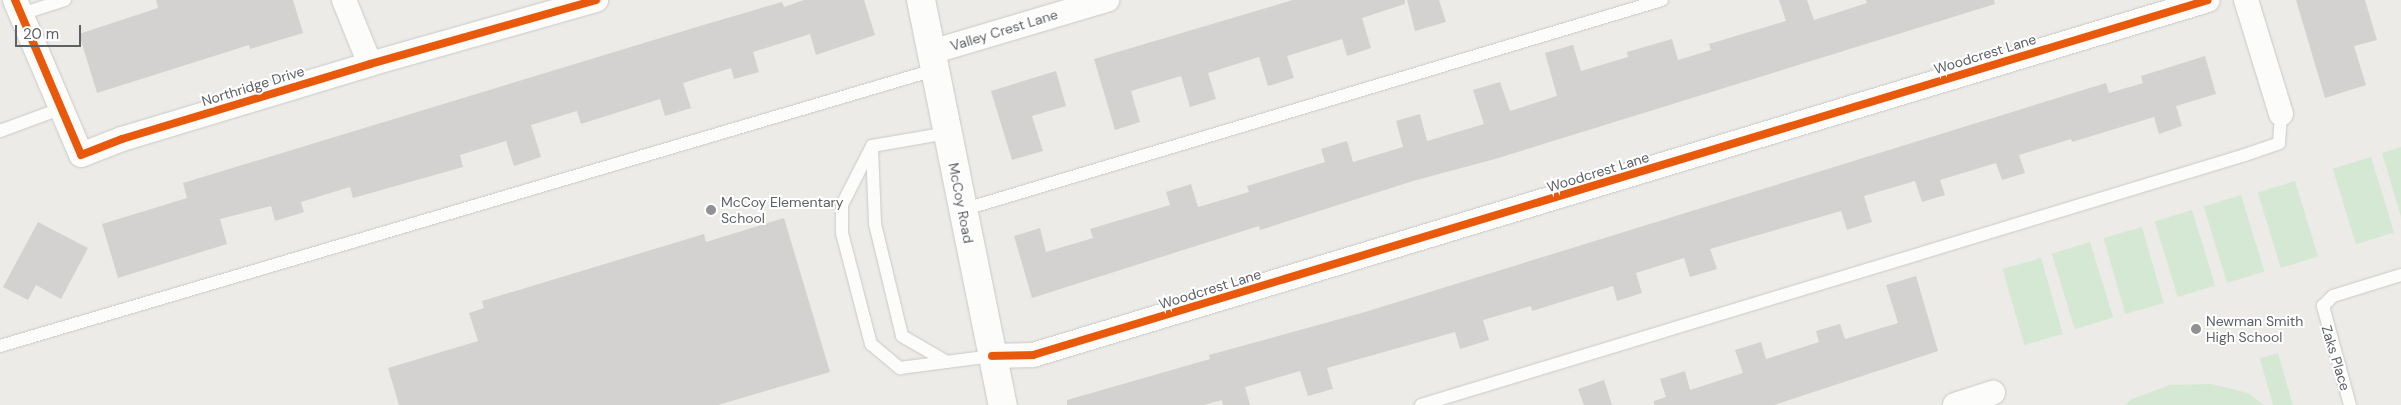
<!DOCTYPE html>
<style>
body{margin:0}
#map{position:relative;width:2401px;height:405px;overflow:hidden;background:#ecebe7;font-family:"DM Sans",sans-serif}
div>[style]{position:absolute}
.green>*{inset:0;background:#d5e8d3;transform-origin:0 0}
.building>*{inset:0;background:#d3d2d0}
.roads{filter:drop-shadow(0 0 1px #c9c9c9) drop-shadow(0 0 1px #c9c9c9)}
.lane>*{height:12px;margin:-6px;padding:0 6px;transform-origin:6px;border-radius:6px;background:#fcfcfb}
.street>*{height:24px;margin:-12px;padding:0 12px;transform-origin:12px;border-radius:12px;background:#fcfcfb}
.secondary>*{height:28px;margin:-14px;padding:0 14px;transform-origin:14px;border-radius:14px;background:#fcfcfb}
.cycleway>*{height:8px;margin:-4px;padding:0 4px;transform-origin:4px;border-radius:4px;background:#e8590c}
.dots>*{width:14px;height:14px;translate:-50% -50%;box-sizing:border-box;border:2px solid #fff;border-radius:50%}
span{translate:-50% -50%;white-space:nowrap;text-align:center;line-height:1.15;-webkit-text-stroke:4px #fff;paint-order:stroke}
.street-label{font-size:14px;color:#5d6065}
.poi-label{font-size:14px;color:#5d6065}
.left{translate:0 -50%;text-align:left}
.scale{position:absolute;left:15px;top:25px;width:66px;height:22px;box-sizing:border-box;border:2px solid #5d6065;border-top:0;padding-left:6px;font-size:15px;line-height:18px;white-space:nowrap;color:#5d6065;-webkit-text-stroke:4px #fff;paint-order:stroke}
</style>
<div id="map">
<div class="green">
<div style="clip-path:polygon(2401px 147px,2401px 217px,2382px 153px)"></div>
<div style="left:2371px;top:157px;width:79px;height:40px;rotate:73deg"></div>
<div style="left:2295px;top:181px;width:79px;height:39px;rotate:73deg"></div>
<div style="left:2241px;top:195px;width:80px;height:39px;rotate:73deg"></div>
<div style="left:2192px;top:210px;width:79px;height:39px;rotate:73deg"></div>
<div style="left:2142px;top:227px;width:79px;height:40px;rotate:74deg"></div>
<div style="left:2090px;top:242px;width:79px;height:40px;rotate:73deg"></div>
<div style="left:2041px;top:258px;width:79px;height:40px;rotate:74deg"></div>
<div style="left:2278px;top:353px;width:54px;height:19px;rotate:74deg"></div>
<div style="clip-path:polygon(2211px 384px,2248px 393px,2264px 405px,2125px 405px,2132px 399px,2170px 385px)"></div>
</div>
<div class="building">
<div style="clip-path:polygon(156px 0,293px 0,303px 33px,250px 49px,249px 45px,97px 93px,79px 34px,158px 8px)"></div>
<div style="clip-path:polygon(804px 0,864px 0,875px 35px,816px 55px,810px 34px,753px 52px,759px 72px,734px 79px,731px 68px,683px 83px,691px 108px,665px 116px,660px 99px,581px 124px,577px 111px,531px 125px,541px 157px,514px 166px,506px 141px,460px 155px,463px 167px,353px 198px,350px 187px,301px 202px,304px 212px,275px 221px,271px 206px,220px 219px,227px 244px,118px 278px,102px 224px,187px 198px,183px 183px,700px 26px,782px 2px,784px 7px)"></div>
<div style="clip-path:polygon(1293px 0,1405px 0,1405px 4px,1362px 18px,1371px 48px,1347px 56px,1342px 39px,1287px 56px,1294px 78px,1268px 86px,1259px 57px,1208px 73px,1216px 99px,1190px 107px,1181px 76px,1131px 91px,1140px 122px,1115px 130px,1094px 59px)"></div>
<div style="clip-path:polygon(1407px 0,1439px 0,1446px 22px,1415px 31px)"></div>
<div style="clip-path:polygon(1779px 0,1807px 0,1814px 20px,1867px 3px,1866px 0,1994px 0,1995px 4px,1495px 159px,1413px 181px,1260px 230px,1259px 226px,1032px 298px,1014px 236px,1040px 228px,1046px 252px,1093px 238px,1090px 229px,1170px 205px,1166px 192px,1191px 184px,1198px 207px,1249px 192px,1247px 186px,1325px 162px,1321px 149px,1347px 141px,1353px 162px,1403px 147px,1396px 121px,1420px 114px,1427px 141px,1484px 124px,1473px 90px,1500px 82px,1510px 111px,1557px 96px,1545px 53px,1573px 45px,1581px 71px,1628px 57px,1627px 52px,1672px 39px,1678px 60px,1711px 50px,1709px 44px,1786px 21px)"></div>
<div style="clip-path:polygon(2296px 0,2365px 0,2377px 40px,2354px 46px,2366px 85px,2325px 98px)"></div>
<div style="clip-path:polygon(2205px 56px,2216px 94px,2176px 106px,2182px 126px,2159px 134px,2154px 117px,2072px 142px,2071px 139px,2019px 155px,2025px 173px,2002px 180px,1996px 163px,1940px 180px,1945px 195px,1922px 202px,1915px 181px,1864px 196px,1872px 222px,1847px 230px,1841px 211px,1710px 249px,1717px 269px,1690px 277px,1684px 258px,1636px 273px,1642px 293px,1617px 301px,1613px 286px,1532px 311px,1531px 306px,1483px 320px,1489px 340px,1460px 349px,1455px 332px,1327px 368px,1333px 389px,1308px 396px,1300px 371px,1245px 387px,1250px 405px,1223px 405px,1222px 400px,1204px 405px,1067px 405px,1067px 400px,1210px 359px,1209px 355px,1365px 312px,2106px 83px,2109px 93px,2143px 83px,2141px 76px)"></div>
<div style="clip-path:polygon(1056px 71px,1066px 106px,1032px 116px,1043px 151px,1012px 160px,991px 91px)"></div>
<div style="clip-path:polygon(784px 218px,830px 372px,718px 405px,399px 405px,388px 368px,478px 341px,469px 313px,484px 308px,482px 301px,704px 234px,706px 242px)"></div>
<div style="clip-path:polygon(38px 222px,88px 248px,61px 299px,36px 285px,28px 300px,3px 287px)"></div>
<div style="clip-path:polygon(1916px 276px,1938px 351px,1774px 405px,1654px 405px,1654px 401px,1666px 397px,1660px 379px,1685px 371px,1690px 390px,1743px 373px,1735px 350px,1761px 342px,1766px 359px,1819px 342px,1816px 331px,1840px 324px,1845px 339px,1898px 323px,1886px 285px)"></div>
<div style="clip-path:polygon(1604px 380px,1612px 405px,1584px 405px,1578px 389px)"></div>
</div>
<div class="roads">
<div class="lane">
<div style="left:21px;top:14px;width:46px;rotate:-17.7deg"></div>
<div style="left:0;top:131px;width:67px;rotate:-20.1deg"></div>
<div style="left:872px;top:146px;width:66px;rotate:117deg"></div>
<div style="left:842px;top:205px;width:28px;rotate:90deg"></div>
<div style="left:842px;top:233px;width:115px;rotate:75.4deg"></div>
<div style="left:871px;top:344px;width:38px;rotate:40deg"></div>
<div style="left:900px;top:368px;width:93px;rotate:-7.4deg"></div>
<div style="left:872px;top:146px;width:76px;rotate:-9.8deg"></div>
<div style="left:872px;top:148px;width:76px;rotate:87.7deg"></div>
<div style="left:875px;top:224px;width:115px;rotate:76.4deg"></div>
<div style="left:902px;top:336px;width:52px;rotate:30deg"></div>
<div style="left:962px;top:210px;width:731px;rotate:-16.7deg"></div>
<div style="left:0;top:346px;width:974px;rotate:-16.46deg"></div>
<div style="left:1421px;top:405px;width:861px;rotate:-16.88deg"></div>
<div style="left:2245px;top:155px;width:36px;rotate:-19deg"></div>
<div style="left:2279px;top:143px;width:29px;rotate:-86deg"></div>
<div style="left:2350px;top:405px;width:103px;rotate:-105.3deg"></div>
<div style="left:2323px;top:306px;width:14px;rotate:-45deg"></div>
<div style="left:2333px;top:296px;width:71px;rotate:-17.2deg"></div>
</div>
<div class="street">
<div style="left:15px;top:0;width:168px;rotate:66.9deg"></div>
<div style="left:81px;top:155px;width:44px;rotate:-21.3deg"></div>
<div style="left:122px;top:139px;width:259px;rotate:-16.8deg"></div>
<div style="left:370px;top:64px;width:235px;rotate:-15.8deg"></div>
<div style="left:344px;top:0;width:69px;rotate:67.9deg"></div>
<div style="left:2246px;top:0;width:119px;rotate:72.9deg"></div>
<div style="left:931px;top:52px;width:184px;rotate:-16.5deg"></div>
<div style="left:992px;top:356px;width:41px;rotate:-1.4deg"></div>
<div style="left:1033px;top:355px;width:1227px;rotate:-16.81deg"></div>
<div style="left:1955px;top:405px;width:40px;rotate:-18deg"></div>
</div>
<div class="secondary">
<div style="left:921px;top:0;width:413px;rotate:78.6deg"></div>
</div>
</div>
<div class="cycleway">
<div style="left:15px;top:0;width:168px;rotate:66.9deg"></div>
<div style="left:81px;top:155px;width:44px;rotate:-21.3deg"></div>
<div style="left:122px;top:139px;width:259px;rotate:-16.8deg"></div>
<div style="left:370px;top:64px;width:235px;rotate:-15.8deg"></div>
<div style="left:992px;top:356px;width:41px;rotate:-1.4deg"></div>
<div style="left:1033px;top:355px;width:1227px;rotate:-16.81deg"></div>
</div>
<div class="dots">
<div style="left:711px;top:210px;background:#8f9192"></div>
<div style="left:2196px;top:329px;background:#8f9192"></div>
</div>
<div class="street-label">
<span style="left:1004px;top:30px;rotate:-17deg">Valley Crest Lane</span>
<span style="left:1985px;top:54px;rotate:-17deg">Woodcrest Lane</span>
<span style="left:253px;top:86px;rotate:-17deg">Northridge Drive</span>
<span style="left:1598px;top:172px;rotate:-17deg">Woodcrest Lane</span>
<span style="left:961px;top:203px;rotate:79deg">McCoy Road</span>
<span style="left:1210px;top:289px;rotate:-17deg">Woodcrest Lane</span>
<span style="left:2336px;top:358px;rotate:73deg">Zaks Place</span>
</div>
<div class="poi-label">
<span class="left" style="left:721px;top:210px">McCoy Elementary<br>School</span>
<span class="left" style="left:2206px;top:329px">Newman Smith<br>High School</span>
</div>
<div class="scale">20 m</div>
</div>
